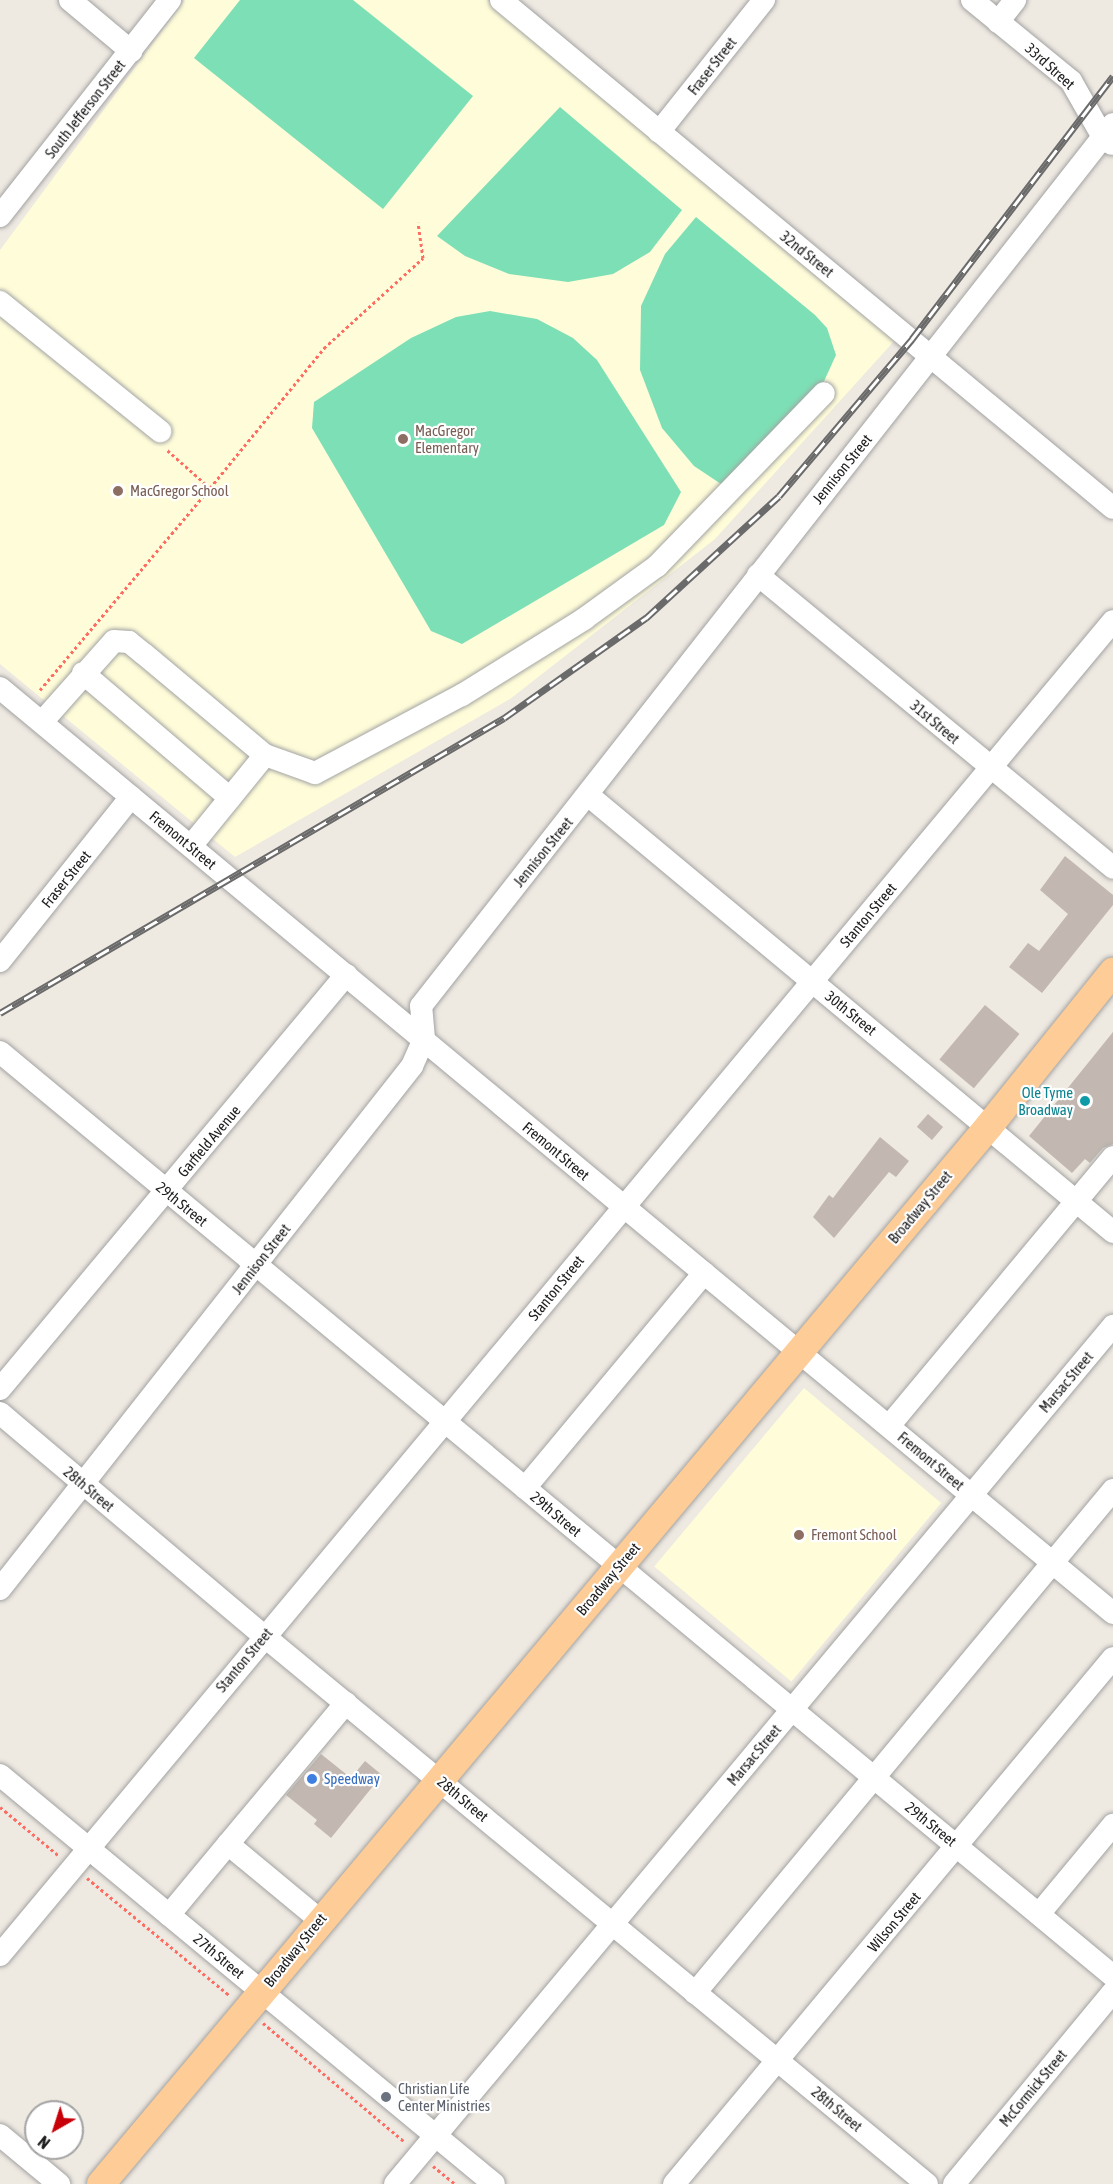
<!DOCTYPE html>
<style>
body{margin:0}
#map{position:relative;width:1113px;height:2184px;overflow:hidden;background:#eee9e1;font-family:"Asap Condensed",sans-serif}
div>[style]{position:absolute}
.education>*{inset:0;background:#fffdd9;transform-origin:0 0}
.pitch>*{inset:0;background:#7ddfb5}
.building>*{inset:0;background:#c2b8b1;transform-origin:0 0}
.path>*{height:3px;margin-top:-1.5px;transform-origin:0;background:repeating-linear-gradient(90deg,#fc6d64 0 3px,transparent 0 6px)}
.roads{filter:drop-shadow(0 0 2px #a3a3a3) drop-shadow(0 0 2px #a3a3a3)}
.minor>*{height:22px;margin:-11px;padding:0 11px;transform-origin:11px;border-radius:11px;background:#fff}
.major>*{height:28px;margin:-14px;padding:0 14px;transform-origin:14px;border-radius:14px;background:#fdcc97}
.rail>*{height:7px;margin-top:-3.5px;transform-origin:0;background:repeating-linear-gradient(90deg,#fff 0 14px,#6a6a6a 0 28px);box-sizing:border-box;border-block:2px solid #6a6a6a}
.dots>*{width:16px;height:16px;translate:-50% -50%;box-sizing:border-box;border:3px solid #fff;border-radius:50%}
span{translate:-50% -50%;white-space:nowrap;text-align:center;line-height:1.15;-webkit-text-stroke:4.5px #fff;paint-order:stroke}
.street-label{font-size:15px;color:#1c1c1c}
.education-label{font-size:15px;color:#785e54}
.left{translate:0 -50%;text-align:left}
.culture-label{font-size:15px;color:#0d838f}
.right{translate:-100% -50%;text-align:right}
.shop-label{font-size:15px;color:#366cbe}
.worship-label{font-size:15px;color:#5b616d}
.north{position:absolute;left:24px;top:2100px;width:60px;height:60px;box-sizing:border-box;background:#fff;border:2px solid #a4a4a4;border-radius:50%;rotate:219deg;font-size:16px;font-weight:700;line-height:24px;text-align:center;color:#1c1c1c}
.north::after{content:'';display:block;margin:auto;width:21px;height:27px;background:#c80009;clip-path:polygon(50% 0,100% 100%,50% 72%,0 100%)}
</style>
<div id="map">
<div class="education">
<div style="clip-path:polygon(185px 0,487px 0,896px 339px,715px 539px,510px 699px,235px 857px,0 664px,0 250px)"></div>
<div style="left:804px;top:1388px;width:179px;height:233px;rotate:40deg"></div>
</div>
<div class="pitch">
<div style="clip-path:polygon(240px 0,353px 0,473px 96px,383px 209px,194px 58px)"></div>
<div style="clip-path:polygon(560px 107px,682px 210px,650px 252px,613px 274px,568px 282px,509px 274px,465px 256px,437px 236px)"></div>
<div style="clip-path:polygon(696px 217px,815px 315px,827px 328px,836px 355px,820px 390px,724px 486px,694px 466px,662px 428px,640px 370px,641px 306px,665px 254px)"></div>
<div style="clip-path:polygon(490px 311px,537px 319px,573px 338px,597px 360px,681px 492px,664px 525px,462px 644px,431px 631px,312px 428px,314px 402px,411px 338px,456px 317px)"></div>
</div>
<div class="building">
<div style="clip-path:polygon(1065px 856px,1113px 895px,1113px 905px,1042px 993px,1009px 967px,1028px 943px,1039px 951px,1068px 914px,1040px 890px)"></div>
<div style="left:985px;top:1005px;width:45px;height:71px;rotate:40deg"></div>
<div style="clip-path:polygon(1113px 1032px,1113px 1144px,1103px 1148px,1090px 1163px,1085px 1159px,1072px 1173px,1029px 1136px)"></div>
<div style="left:928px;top:1114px;width:20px;height:17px;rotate:41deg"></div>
<div style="clip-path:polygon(880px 1137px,909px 1161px,896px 1177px,889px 1172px,834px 1238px,813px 1217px,829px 1195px,833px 1198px)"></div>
<div style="clip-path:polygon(321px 1754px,351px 1778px,365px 1761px,382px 1775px,331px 1838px,314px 1824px,317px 1820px,286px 1795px)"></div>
</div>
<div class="path">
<div style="left:210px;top:488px;width:181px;rotate:-50.8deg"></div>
<div style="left:324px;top:348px;width:134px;rotate:-42.3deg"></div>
<div style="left:423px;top:258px;width:36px;rotate:-98deg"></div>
<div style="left:40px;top:690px;width:264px;rotate:-49.9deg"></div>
<div style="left:210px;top:488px;width:59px;rotate:-138.4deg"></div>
<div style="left:0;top:1807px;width:75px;rotate:39.6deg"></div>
<div style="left:87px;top:1878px;width:185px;rotate:39.5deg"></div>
<div style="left:263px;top:2023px;width:185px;rotate:40deg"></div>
<div style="left:433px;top:2166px;width:28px;rotate:39deg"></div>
</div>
<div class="roads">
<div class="minor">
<div style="left:70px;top:0;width:80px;rotate:39.9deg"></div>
<div style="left:501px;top:0;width:795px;rotate:39.69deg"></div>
<div style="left:972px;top:0;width:128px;rotate:39.3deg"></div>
<div style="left:1071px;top:81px;width:64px;rotate:60.3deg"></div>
<div style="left:1103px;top:137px;width:11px;rotate:38deg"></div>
<div style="left:998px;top:22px;width:28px;rotate:-52deg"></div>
<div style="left:659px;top:132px;width:169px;rotate:-51.5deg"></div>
<div style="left:0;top:216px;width:275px;rotate:-51.8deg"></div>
<div style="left:0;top:302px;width:206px;rotate:38.9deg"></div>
<div style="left:758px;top:575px;width:460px;rotate:39.5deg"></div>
<div style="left:83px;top:673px;width:193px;rotate:40.4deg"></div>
<div style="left:0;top:688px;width:1447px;rotate:39.73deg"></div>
<div style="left:42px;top:722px;width:108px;rotate:-48.4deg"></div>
<div style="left:114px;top:641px;width:15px;rotate:4deg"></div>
<div style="left:129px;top:642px;width:19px;rotate:39deg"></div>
<div style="left:144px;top:654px;width:158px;rotate:39.9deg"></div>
<div style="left:265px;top:755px;width:117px;rotate:129.1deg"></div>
<div style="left:265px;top:755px;width:53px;rotate:19.8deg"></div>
<div style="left:315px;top:773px;width:166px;rotate:-28deg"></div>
<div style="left:462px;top:695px;width:144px;rotate:-31.9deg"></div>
<div style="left:584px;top:619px;width:90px;rotate:-36deg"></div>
<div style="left:657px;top:566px;width:240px;rotate:-46deg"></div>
<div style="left:588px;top:795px;width:683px;rotate:39.77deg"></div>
<div style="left:0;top:961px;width:210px;rotate:-51.4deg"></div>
<div style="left:0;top:1052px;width:1447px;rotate:39.7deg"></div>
<div style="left:0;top:1389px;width:540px;rotate:-50.11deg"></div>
<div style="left:0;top:1413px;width:346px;rotate:40.2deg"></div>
<div style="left:264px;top:1636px;width:860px;rotate:39.58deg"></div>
<div style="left:889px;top:1426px;width:350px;rotate:-50.2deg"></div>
<div style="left:525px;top:1488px;width:280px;rotate:-50.2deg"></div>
<div style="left:0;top:1589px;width:666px;rotate:-51.77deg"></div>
<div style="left:412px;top:1066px;width:30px;rotate:-66deg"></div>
<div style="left:424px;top:1039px;width:33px;rotate:-95deg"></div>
<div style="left:421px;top:1006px;width:1121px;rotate:-51.88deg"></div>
<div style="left:0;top:1775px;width:641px;rotate:39.62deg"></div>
<div style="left:228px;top:1844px;width:184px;rotate:-50.1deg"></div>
<div style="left:1039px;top:1914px;width:116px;rotate:-50.3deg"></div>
<div style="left:169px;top:1915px;width:92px;rotate:-50.3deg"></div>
<div style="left:228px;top:1844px;width:119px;rotate:39.6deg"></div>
<div style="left:0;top:1955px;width:1737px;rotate:-50.16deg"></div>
<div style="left:695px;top:1993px;width:654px;rotate:-50.27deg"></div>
<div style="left:0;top:2135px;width:77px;rotate:39.7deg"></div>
<div style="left:395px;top:2184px;width:1119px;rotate:-50.08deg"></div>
<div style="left:674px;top:2184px;width:685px;rotate:-50.15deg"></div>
<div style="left:954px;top:2184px;width:249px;rotate:-50.4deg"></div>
</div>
<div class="major">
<div style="left:101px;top:2184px;width:1381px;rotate:-49.99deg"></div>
<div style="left:989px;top:1126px;width:198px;rotate:-51.2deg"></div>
</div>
</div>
<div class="rail">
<div style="left:0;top:1013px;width:584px;rotate:-30.34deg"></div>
<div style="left:504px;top:718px;width:174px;rotate:-35.2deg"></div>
<div style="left:646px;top:618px;width:180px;rotate:-42.5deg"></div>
<div style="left:779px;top:496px;width:206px;rotate:-49.7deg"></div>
<div style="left:912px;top:339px;width:331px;rotate:-52.6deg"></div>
</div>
<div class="dots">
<div style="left:403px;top:439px;background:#8d6e63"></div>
<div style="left:118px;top:491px;background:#8d6e63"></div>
<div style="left:1085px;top:1101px;background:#0f9aa8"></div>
<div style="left:799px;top:1535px;background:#8d6e63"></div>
<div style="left:312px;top:1779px;background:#3f7fe0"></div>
<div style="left:386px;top:2097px;background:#6b7280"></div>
</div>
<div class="street-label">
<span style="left:712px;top:66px;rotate:-52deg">Fraser Street</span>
<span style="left:1050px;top:66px;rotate:42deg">33rd Street</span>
<span style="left:85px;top:109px;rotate:-52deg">South Jefferson Street</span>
<span style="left:807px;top:254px;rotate:39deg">32nd Street</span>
<span style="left:842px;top:469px;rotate:-51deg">Jennison Street</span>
<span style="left:935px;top:722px;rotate:40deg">31st Street</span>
<span style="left:183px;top:840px;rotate:40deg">Fremont Street</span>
<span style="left:543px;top:852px;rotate:-51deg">Jennison Street</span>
<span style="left:66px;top:879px;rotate:-51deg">Fraser Street</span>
<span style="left:868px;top:915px;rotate:-50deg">Stanton Street</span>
<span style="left:851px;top:1013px;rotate:39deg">30th Street</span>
<span style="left:209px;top:1141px;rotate:-50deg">Garfield Avenue</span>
<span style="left:556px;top:1151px;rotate:40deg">Fremont Street</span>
<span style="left:182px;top:1204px;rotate:39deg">29th Street</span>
<span style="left:920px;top:1207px;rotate:-50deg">Broadway Street</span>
<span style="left:261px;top:1259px;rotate:-52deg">Jennison Street</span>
<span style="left:556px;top:1288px;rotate:-51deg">Stanton Street</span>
<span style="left:1066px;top:1382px;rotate:-50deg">Marsac Street</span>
<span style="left:931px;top:1461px;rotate:40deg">Fremont Street</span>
<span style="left:89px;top:1489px;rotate:40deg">28th Street</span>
<span style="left:556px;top:1514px;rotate:40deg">29th Street</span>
<span style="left:608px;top:1579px;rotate:-50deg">Broadway Street</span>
<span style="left:244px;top:1660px;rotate:-50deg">Stanton Street</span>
<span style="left:754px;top:1755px;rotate:-50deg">Marsac Street</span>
<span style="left:463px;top:1799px;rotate:40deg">28th Street</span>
<span style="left:931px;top:1824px;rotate:39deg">29th Street</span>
<span style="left:894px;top:1922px;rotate:-50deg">Wilson Street</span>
<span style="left:295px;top:1950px;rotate:-51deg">Broadway Street</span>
<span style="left:219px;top:1956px;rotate:40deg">27th Street</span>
<span style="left:1033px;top:2088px;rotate:-50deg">McCormick Street</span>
<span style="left:837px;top:2109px;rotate:40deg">28th Street</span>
</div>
<div class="education-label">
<span class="left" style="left:415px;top:439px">MacGregor<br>Elementary</span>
<span class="left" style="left:130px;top:491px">MacGregor School</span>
<span class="left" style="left:811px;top:1535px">Fremont School</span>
</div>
<div class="culture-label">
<span class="right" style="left:1073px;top:1101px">Ole Tyme<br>Broadway</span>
</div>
<div class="shop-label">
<span class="left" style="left:324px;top:1779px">Speedway</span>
</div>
<div class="worship-label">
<span class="left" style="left:398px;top:2097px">Christian Life<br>Center Ministries</span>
</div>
<div class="north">N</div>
</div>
